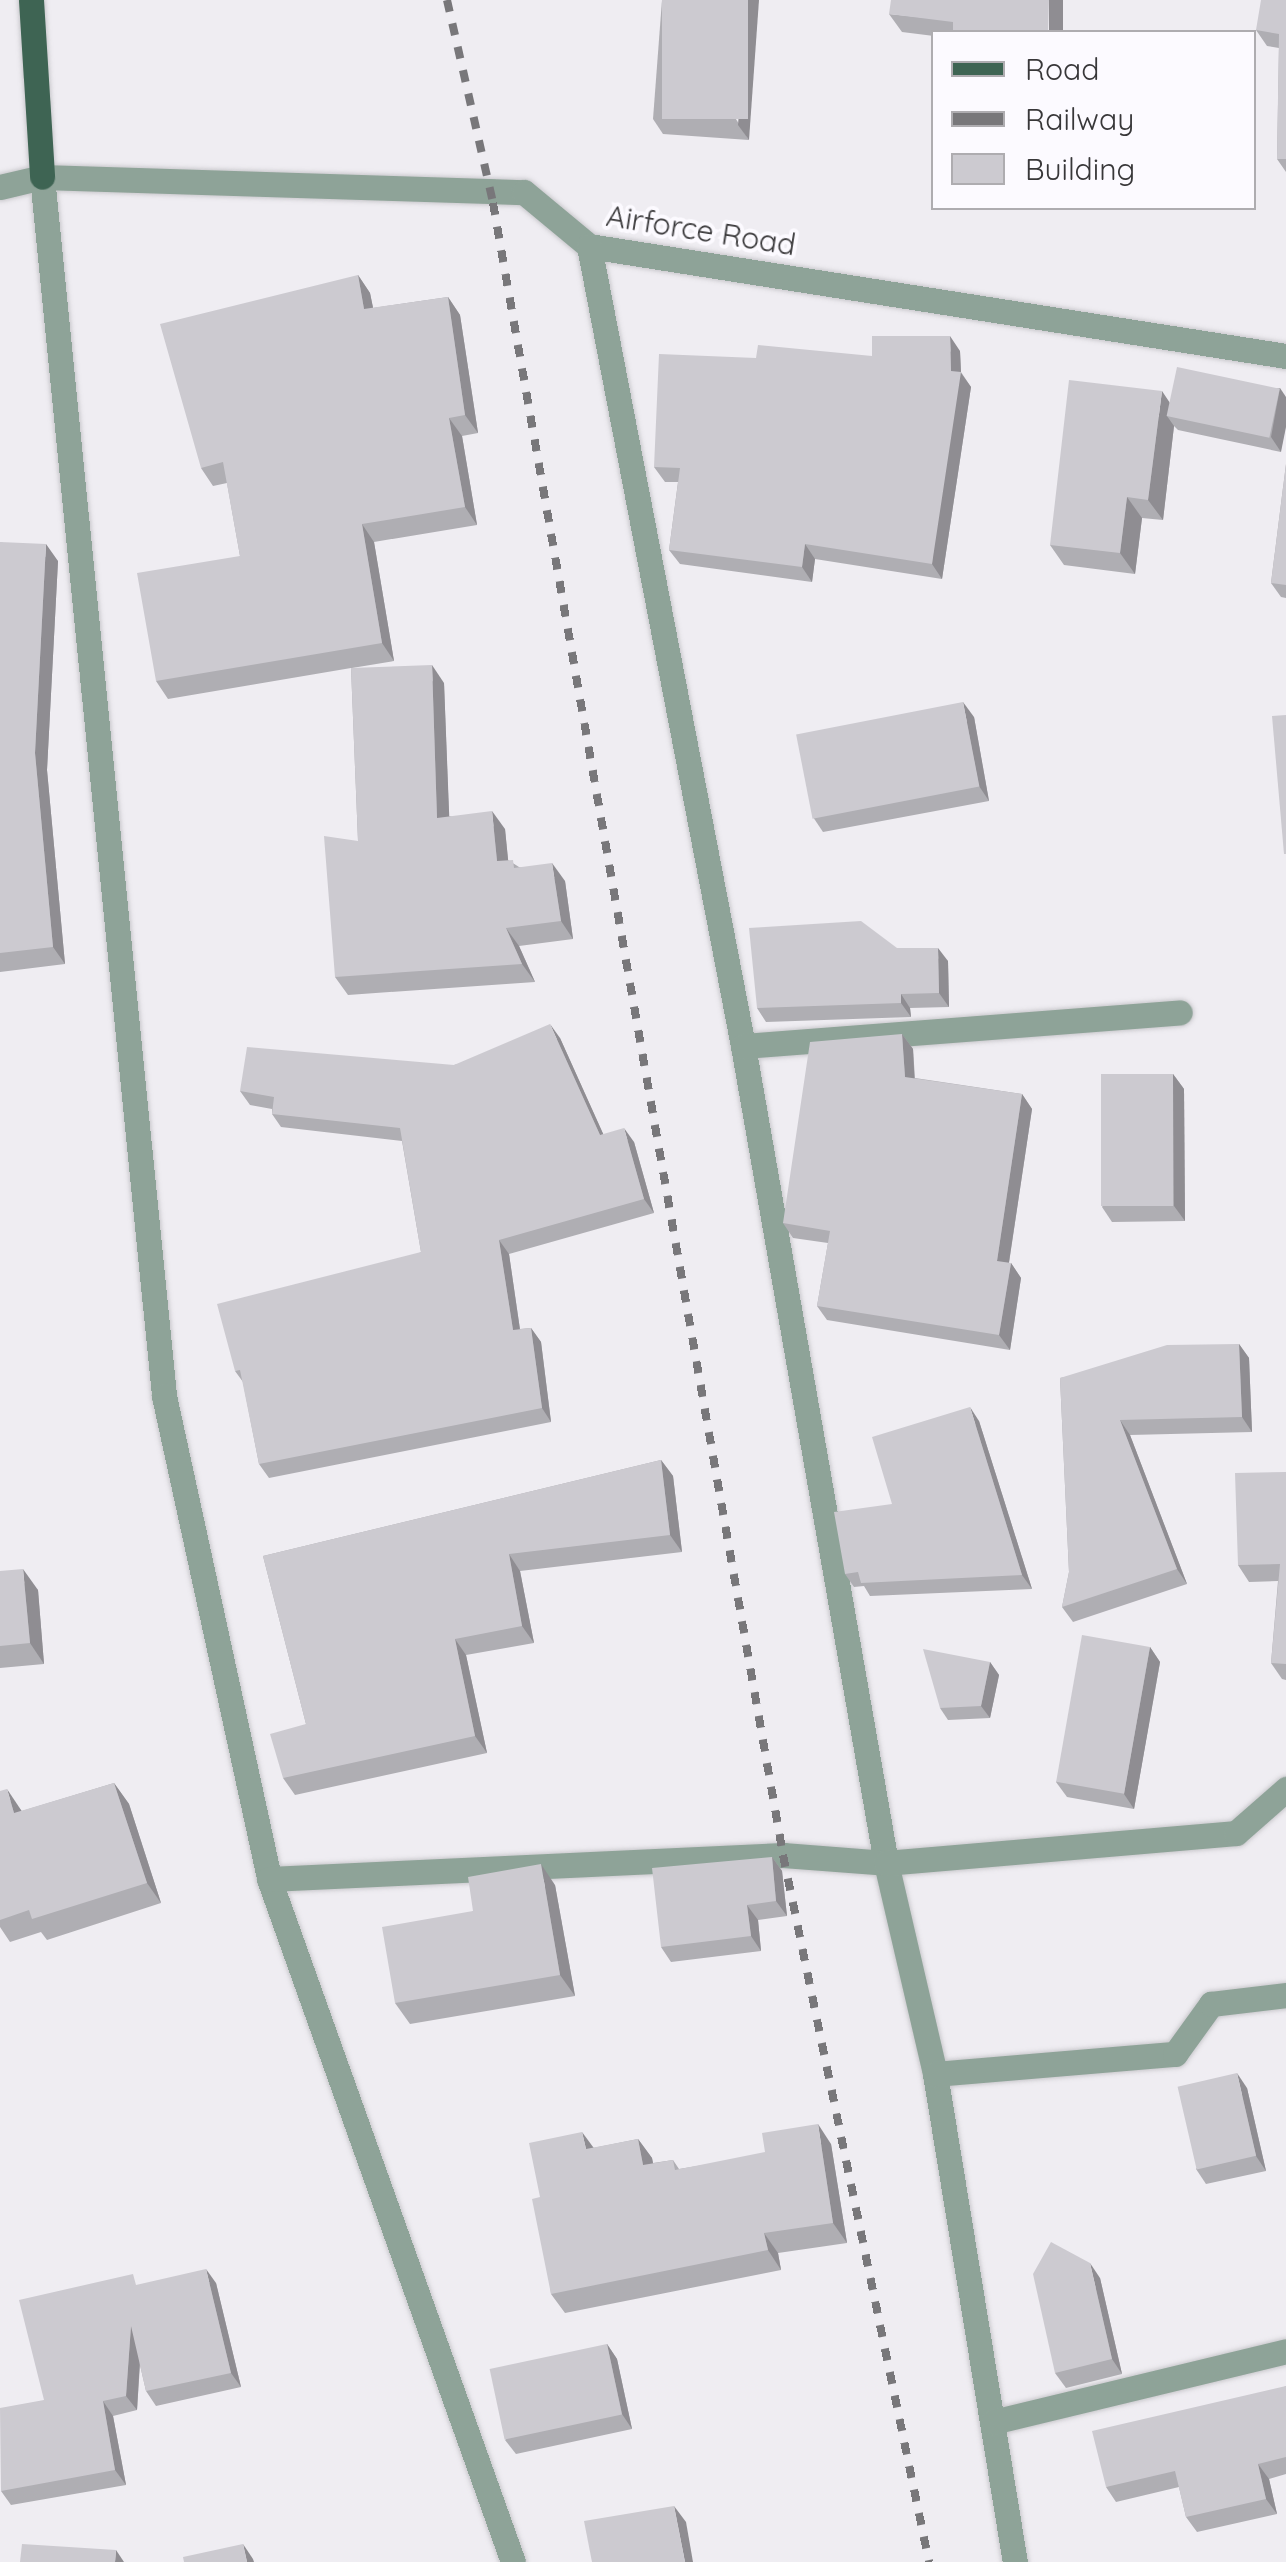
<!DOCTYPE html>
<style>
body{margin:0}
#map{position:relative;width:1286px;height:2562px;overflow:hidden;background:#efedf2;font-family:Quicksand,sans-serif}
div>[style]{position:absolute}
.roads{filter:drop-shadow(0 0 2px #cac9cd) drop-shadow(0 0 2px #cac9cd)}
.minor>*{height:25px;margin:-12.5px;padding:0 12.5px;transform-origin:12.5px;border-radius:12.5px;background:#8ea398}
.major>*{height:25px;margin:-12.5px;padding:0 12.5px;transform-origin:12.5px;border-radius:12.5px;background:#3e6453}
.rail>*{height:8px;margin-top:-4px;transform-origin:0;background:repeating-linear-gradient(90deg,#78777a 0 12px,transparent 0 24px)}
.wall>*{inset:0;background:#afaeb3}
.shaded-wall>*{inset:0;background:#8f8d92;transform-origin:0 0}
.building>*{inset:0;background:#cccad0;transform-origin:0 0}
span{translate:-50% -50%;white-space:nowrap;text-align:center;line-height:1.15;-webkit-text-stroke:8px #fcfaff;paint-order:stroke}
.street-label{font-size:30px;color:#383739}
.legend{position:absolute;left:931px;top:30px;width:325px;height:180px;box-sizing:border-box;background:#fcfaff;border:2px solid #aeacb0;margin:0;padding:12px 18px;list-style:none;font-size:30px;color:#383739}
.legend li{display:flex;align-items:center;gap:20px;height:50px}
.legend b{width:50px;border:2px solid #aeacb0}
</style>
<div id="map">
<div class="roads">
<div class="minor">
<div style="left:42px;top:177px;width:1225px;rotate:84.28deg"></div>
<div style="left:164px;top:1396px;width:494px;rotate:77.7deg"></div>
<div style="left:269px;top:1879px;width:725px;rotate:70.34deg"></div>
<div style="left:0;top:187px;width:43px;rotate:-13.4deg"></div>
<div style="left:42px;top:177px;width:482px;rotate:1.8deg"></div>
<div style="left:524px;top:192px;width:85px;rotate:39.7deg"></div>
<div style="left:589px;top:246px;width:706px;rotate:8.97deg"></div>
<div style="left:589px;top:246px;width:815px;rotate:79.1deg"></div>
<div style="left:743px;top:1046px;width:829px;rotate:80.07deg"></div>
<div style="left:886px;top:1863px;width:217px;rotate:76.9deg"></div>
<div style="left:935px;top:2074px;width:495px;rotate:80.7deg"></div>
<div style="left:743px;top:1046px;width:438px;rotate:-4.4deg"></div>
<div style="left:269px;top:1879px;width:515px;rotate:-2.67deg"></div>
<div style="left:783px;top:1855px;width:103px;rotate:4.4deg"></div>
<div style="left:886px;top:1863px;width:351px;rotate:-4.9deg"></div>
<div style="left:1236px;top:1833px;width:67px;rotate:-41.3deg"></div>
<div style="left:935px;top:2074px;width:241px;rotate:-4.8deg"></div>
<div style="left:1175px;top:2054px;width:62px;rotate:-54.2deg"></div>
<div style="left:1211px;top:2004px;width:76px;rotate:-6.8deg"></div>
<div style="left:993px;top:2422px;width:301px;rotate:-13.6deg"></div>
</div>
<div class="major">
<div style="left:31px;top:0;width:177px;rotate:86.4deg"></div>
</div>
</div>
<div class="rail">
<div style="left:447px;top:0;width:208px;rotate:77.2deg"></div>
<div style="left:493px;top:203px;width:1677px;rotate:80.04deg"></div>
<div style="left:783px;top:1855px;width:722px;rotate:78.33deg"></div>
</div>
<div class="wall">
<div style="clip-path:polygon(662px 0,749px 140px,663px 134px,653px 119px)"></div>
<div style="clip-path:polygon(1286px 0,1286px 172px,1277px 159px,1279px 48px,1267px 46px,1256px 30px)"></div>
<div style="clip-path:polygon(889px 14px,1061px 32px,934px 32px,934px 36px,902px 32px)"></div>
<div style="clip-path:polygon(358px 275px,370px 293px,373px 308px,448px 297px,460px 315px,478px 433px,462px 436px,477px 525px,374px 542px,394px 661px,352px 668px,444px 683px,449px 816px,505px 829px,508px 860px,519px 867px,565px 881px,573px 939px,519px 946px,535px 982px,348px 995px,335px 977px,358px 841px,351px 668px,168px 699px,156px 681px,240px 556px,227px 483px,213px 486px,201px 468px)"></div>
<div style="clip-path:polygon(960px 351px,961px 372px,971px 387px,942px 579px,815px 559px,812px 582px,680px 564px,669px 550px,678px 482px,665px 482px,654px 467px,756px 358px,872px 356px)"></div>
<div style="clip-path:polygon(1280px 388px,1281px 452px,1178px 430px,1174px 426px,1163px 520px,1142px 518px,1135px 574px,1064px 565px,1050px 545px,1170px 403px)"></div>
<div style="clip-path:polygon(1286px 464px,1286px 598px,1281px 597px,1271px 583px)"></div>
<div style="clip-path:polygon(0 542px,58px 561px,47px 770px,65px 964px,0 972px)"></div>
<div style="clip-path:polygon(974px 717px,989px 801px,823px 832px,813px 817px)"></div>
<div style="clip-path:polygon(897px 948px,948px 961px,949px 1007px,910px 1008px,911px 1017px,766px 1022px,757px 1008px)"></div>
<div style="clip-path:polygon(902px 1034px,913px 1049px,915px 1078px,1022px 1094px,1032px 1109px,1009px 1263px,1011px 1263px,1021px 1278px,1010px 1350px,827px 1320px,817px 1306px,828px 1243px,793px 1238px,783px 1223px)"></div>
<div style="clip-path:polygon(560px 1038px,603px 1134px,634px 1142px,654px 1213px,509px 1254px,520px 1329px,531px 1328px,541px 1342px,551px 1422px,269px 1478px,259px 1464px,243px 1382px,235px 1371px,421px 1252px,402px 1141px,281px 1127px,272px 1114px,272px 1109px,250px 1105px,240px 1091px,454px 1065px)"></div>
<div style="clip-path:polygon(1173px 1074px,1184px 1089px,1185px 1221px,1112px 1222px,1102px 1207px)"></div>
<div style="clip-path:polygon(1239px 1344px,1249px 1358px,1252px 1432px,1130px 1435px,1187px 1584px,1073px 1622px,1062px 1607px,1069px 1572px,1060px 1378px)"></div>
<div style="clip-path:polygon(979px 1421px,1032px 1589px,870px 1596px,864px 1586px,854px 1587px,845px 1574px,892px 1504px)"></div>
<div style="clip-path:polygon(661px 1460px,673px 1476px,682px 1552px,520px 1571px,534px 1643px,466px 1655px,487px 1753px,295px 1795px,283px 1778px,306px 1724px,263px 1556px)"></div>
<div style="clip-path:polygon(1286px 1472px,1286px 1680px,1282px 1679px,1271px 1663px,1278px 1581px,1249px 1582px,1238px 1565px)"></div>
<div style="clip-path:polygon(0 1571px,38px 1590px,44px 1664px,0 1668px)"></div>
<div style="clip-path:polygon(1150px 1647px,1160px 1662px,1134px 1809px,1067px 1797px,1056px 1782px)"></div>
<div style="clip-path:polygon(990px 1662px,999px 1675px,990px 1718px,948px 1720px,940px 1708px)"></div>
<div style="clip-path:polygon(114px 1783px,129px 1804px,161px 1903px,47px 1940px,41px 1932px,10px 1942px,0 1927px,0 1791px,22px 1811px)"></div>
<div style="clip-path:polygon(772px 1857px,782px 1871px,787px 1916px,758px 1920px,761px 1951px,671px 1962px,661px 1947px)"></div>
<div style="clip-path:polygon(555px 1885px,575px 1996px,410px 2024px,395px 2003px,473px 1911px)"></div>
<div style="clip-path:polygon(1247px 2088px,1266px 2171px,1206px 2184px,1196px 2169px)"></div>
<div style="clip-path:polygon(638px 2139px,652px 2158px,653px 2163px,673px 2160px,679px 2169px,831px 2144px,847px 2243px,778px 2253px,781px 2270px,565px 2313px,551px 2294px,540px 2197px,593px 2148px)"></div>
<div style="clip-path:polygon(1100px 2278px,1122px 2374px,1066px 2388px,1055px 2373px)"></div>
<div style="clip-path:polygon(216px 2283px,241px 2387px,156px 2406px,146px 2391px,140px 2365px,137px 2410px,113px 2416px,126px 2485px,11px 2505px,1px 2491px,44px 2400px,141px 2284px)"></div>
<div style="clip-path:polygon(607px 2344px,617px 2359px,632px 2429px,516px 2454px,505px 2440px)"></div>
<div style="clip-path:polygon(1286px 2386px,1286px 2474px,1269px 2479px,1277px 2514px,1197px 2532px,1186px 2517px,1179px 2487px,1116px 2502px,1106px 2487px)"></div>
</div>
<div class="shaded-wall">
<div style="clip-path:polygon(748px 0,759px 0,749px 140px,738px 125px)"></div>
<div style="left:1049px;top:0;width:14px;height:32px"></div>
<div style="clip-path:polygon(358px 275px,370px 293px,377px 327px,364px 309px)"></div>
<div style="clip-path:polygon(448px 297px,460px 315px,478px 433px,465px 415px)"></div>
<div style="clip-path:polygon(950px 336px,960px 351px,961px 373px,971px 387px,942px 579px,932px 564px,951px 371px)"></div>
<div style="clip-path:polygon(1280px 388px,1286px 397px,1286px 427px,1281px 452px,1271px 437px)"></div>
<div style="clip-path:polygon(1162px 391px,1176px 412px,1167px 416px,1174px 426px,1163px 520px,1148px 500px)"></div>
<div style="clip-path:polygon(449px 418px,462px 436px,477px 525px,465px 507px)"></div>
<div style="clip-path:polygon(1127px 497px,1142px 518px,1135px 574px,1120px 553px)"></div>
<div style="clip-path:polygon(362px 524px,374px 542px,394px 661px,382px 643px)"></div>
<div style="clip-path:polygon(46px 544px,58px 561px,47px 770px,65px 964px,53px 947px,35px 753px)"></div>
<div style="clip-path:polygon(805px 544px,815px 559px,812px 582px,802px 567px)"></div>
<div style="clip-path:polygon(432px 665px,444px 683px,450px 836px,437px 818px)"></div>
<div style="clip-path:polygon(963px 702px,974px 717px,989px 801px,979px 786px)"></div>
<div style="clip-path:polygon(492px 811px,505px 829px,510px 879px,497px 861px)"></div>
<div style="clip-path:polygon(552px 863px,565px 881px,573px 939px,561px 921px)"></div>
<div style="clip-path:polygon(506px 928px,519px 946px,535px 982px,522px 964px)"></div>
<div style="clip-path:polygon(938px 948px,948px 961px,949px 1007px,939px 993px)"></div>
<div style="clip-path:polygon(901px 994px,910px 1008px,911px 1017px,901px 1003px)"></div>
<div style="clip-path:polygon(550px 1024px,560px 1038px,610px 1149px,600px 1135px)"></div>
<div style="clip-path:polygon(902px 1034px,913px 1049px,915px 1091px,905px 1077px)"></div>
<div style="clip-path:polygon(1173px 1074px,1184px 1089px,1185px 1221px,1174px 1206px)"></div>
<div style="clip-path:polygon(1022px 1094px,1032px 1109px,1007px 1275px,997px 1261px)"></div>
<div style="clip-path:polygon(624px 1128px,634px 1142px,654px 1213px,644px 1199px)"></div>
<div style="clip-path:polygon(499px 1240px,509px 1254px,522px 1344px,513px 1330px)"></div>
<div style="clip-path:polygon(1011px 1263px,1021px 1278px,1010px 1350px,999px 1335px)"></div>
<div style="clip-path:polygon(531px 1328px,541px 1342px,551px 1422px,542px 1408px)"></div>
<div style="clip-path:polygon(1239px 1344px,1249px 1358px,1252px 1432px,1242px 1417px)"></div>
<div style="clip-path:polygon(970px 1407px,979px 1421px,1032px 1589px,1022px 1575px)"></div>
<div style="clip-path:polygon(1120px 1420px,1130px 1435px,1187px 1584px,1177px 1569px)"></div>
<div style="clip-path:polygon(661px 1460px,673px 1476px,682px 1552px,670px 1535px)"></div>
<div style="clip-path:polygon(509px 1554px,520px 1571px,534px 1643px,522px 1626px)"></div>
<div style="clip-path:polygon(23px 1569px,38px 1590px,44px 1664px,30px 1643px)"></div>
<div style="clip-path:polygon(455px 1639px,466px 1655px,487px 1753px,475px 1736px)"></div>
<div style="clip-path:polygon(1150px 1647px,1160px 1662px,1134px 1809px,1124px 1794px)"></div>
<div style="clip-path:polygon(990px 1662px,999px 1675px,990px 1718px,981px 1706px)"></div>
<div style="clip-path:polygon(114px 1783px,129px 1804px,161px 1903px,147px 1883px)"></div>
<div style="clip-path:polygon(7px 1789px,21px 1810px,29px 1834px,14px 1813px)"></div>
<div style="clip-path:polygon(772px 1857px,782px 1871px,787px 1916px,776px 1901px)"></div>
<div style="clip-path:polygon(541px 1864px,555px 1885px,575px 1996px,560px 1975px)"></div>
<div style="clip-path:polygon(747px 1905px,758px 1920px,761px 1951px,751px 1936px)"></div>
<div style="clip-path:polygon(1237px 2073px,1247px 2088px,1266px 2171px,1256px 2156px)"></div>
<div style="clip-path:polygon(818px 2124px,831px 2144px,847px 2243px,833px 2223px)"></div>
<div style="clip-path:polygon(582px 2132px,596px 2151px,586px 2149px)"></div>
<div style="clip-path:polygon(638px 2139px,652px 2158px,657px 2185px,643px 2165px)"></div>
<div style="clip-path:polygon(764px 2233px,778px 2253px,781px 2270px,768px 2250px)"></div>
<div style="clip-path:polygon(1090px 2263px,1100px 2278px,1122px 2374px,1112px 2359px)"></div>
<div style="clip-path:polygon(206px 2269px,216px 2283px,241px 2387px,231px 2373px)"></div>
<div style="clip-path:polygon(131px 2326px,141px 2341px,137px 2410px,126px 2396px)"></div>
<div style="clip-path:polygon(607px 2344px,617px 2359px,632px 2429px,622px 2414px)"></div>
<div style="clip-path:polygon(103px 2401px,113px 2416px,126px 2485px,115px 2470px)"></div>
<div style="clip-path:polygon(1258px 2464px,1269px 2479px,1277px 2514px,1266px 2499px)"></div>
<div style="clip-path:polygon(674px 2506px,686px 2522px,693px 2562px,685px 2562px)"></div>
<div style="clip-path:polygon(243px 2544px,253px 2559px,254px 2562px,247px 2562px)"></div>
<div style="clip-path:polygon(116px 2550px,124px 2562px,115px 2562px)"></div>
</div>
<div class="building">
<div style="left:662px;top:0;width:86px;height:119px"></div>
<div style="clip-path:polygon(891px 0,1049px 0,1048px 32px,953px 32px,953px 22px,889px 14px)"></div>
<div style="clip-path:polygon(1261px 0,1286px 0,1286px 159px,1277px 159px,1279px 34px,1256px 30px)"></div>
<div style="clip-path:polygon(358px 275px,364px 309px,448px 297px,465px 415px,449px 418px,465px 507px,362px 524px,382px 643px,156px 681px,137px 573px,240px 556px,223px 462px,201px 468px,160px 324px)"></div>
<div style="clip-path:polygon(872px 336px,950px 336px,951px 371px,961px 372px,932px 564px,805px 544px,802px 567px,669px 550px,680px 468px,654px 467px,659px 354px,756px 358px,758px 345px,872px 356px)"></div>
<div style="left:1177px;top:367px;width:105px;height:50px;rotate:12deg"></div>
<div style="clip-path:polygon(1069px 380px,1162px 391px,1148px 500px,1127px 497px,1120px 553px,1050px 545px)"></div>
<div style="clip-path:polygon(1286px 464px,1286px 585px,1271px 583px)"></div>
<div style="clip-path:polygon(0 542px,46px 544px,35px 753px,53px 947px,0 953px)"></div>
<div style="clip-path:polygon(432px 665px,437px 818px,492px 811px,497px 861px,513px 860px,514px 868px,552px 863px,561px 921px,506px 928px,522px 964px,335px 977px,324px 836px,358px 841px,351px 668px)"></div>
<div style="left:963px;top:702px;width:86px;height:170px;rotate:79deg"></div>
<div style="clip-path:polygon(1286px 715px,1286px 854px,1284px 854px,1272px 716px)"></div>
<div style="clip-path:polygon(861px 921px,897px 948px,938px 948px,939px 993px,901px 994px,901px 1003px,757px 1008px,749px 928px)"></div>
<div style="clip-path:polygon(550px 1024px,600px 1135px,624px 1128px,644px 1199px,499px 1240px,513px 1330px,531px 1328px,542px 1408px,259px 1464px,240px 1370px,235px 1371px,217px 1304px,421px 1252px,400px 1128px,272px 1114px,274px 1097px,240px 1091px,247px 1047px,454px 1065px)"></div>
<div style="clip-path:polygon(902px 1034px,905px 1077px,1022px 1094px,997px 1261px,1011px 1263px,999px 1335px,817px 1306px,830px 1231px,783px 1223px,810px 1042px)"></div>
<div style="left:1173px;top:1074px;width:132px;height:72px;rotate:90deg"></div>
<div style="clip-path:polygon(1239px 1344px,1242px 1417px,1120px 1420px,1177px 1569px,1062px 1607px,1069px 1572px,1060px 1378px,1167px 1345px)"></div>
<div style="clip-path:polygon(970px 1407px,1022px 1575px,861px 1583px,858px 1572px,845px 1574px,834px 1512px,892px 1504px,872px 1437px)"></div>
<div style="clip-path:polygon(661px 1460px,670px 1535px,509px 1554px,522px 1626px,455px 1639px,475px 1736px,283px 1778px,270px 1734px,306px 1724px,263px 1556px)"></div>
<div style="clip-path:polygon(1286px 1472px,1286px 1664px,1271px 1663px,1280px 1564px,1238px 1565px,1235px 1473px)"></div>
<div style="clip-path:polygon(23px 1569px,30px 1643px,0 1646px,0 1571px)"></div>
<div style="left:1082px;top:1635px;width:69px;height:149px;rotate:10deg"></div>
<div style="clip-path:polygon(923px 1649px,990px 1662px,981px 1706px,940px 1708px)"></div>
<div style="clip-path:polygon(114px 1783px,147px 1883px,32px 1919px,29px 1910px,0 1920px,0 1791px,7px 1789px,14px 1813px)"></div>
<div style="clip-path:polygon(772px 1857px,776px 1901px,747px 1905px,751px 1936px,661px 1947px,652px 1868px)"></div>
<div style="clip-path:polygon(541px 1864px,560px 1975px,395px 2003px,382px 1927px,473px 1911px,468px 1877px)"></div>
<div style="left:1237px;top:2073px;width:85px;height:61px;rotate:77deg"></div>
<div style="clip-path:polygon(818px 2124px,833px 2223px,764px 2233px,768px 2250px,551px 2294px,532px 2199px,540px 2197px,529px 2143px,582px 2132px,586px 2149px,638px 2139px,643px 2165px,673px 2160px,675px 2170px,765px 2152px,762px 2133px)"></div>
<div style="clip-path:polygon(1051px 2242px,1090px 2263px,1112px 2359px,1055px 2373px,1033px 2274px)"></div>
<div style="clip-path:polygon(206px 2269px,231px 2373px,146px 2391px,131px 2326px,126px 2396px,103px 2401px,115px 2470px,1px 2491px,0 2408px,44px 2400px,19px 2300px,133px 2274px,136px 2285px)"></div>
<div style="left:607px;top:2344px;width:72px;height:120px;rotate:78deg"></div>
<div style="clip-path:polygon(1286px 2386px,1286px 2457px,1258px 2464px,1266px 2499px,1186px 2517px,1175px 2471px,1106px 2487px,1092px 2431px)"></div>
<div style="clip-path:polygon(674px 2506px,685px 2562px,592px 2562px,584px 2521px)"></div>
<div style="clip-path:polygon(22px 2544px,116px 2550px,115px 2562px,20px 2562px)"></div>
<div style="clip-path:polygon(243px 2544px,247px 2562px,184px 2562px,183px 2557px)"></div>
</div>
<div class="street-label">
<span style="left:701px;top:230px;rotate:9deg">Airforce Road</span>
</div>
<ul class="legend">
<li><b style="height:12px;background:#3e6453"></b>Road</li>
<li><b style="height:12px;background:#78777a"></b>Railway</li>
<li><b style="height:28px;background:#cccad0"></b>Building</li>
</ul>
</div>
